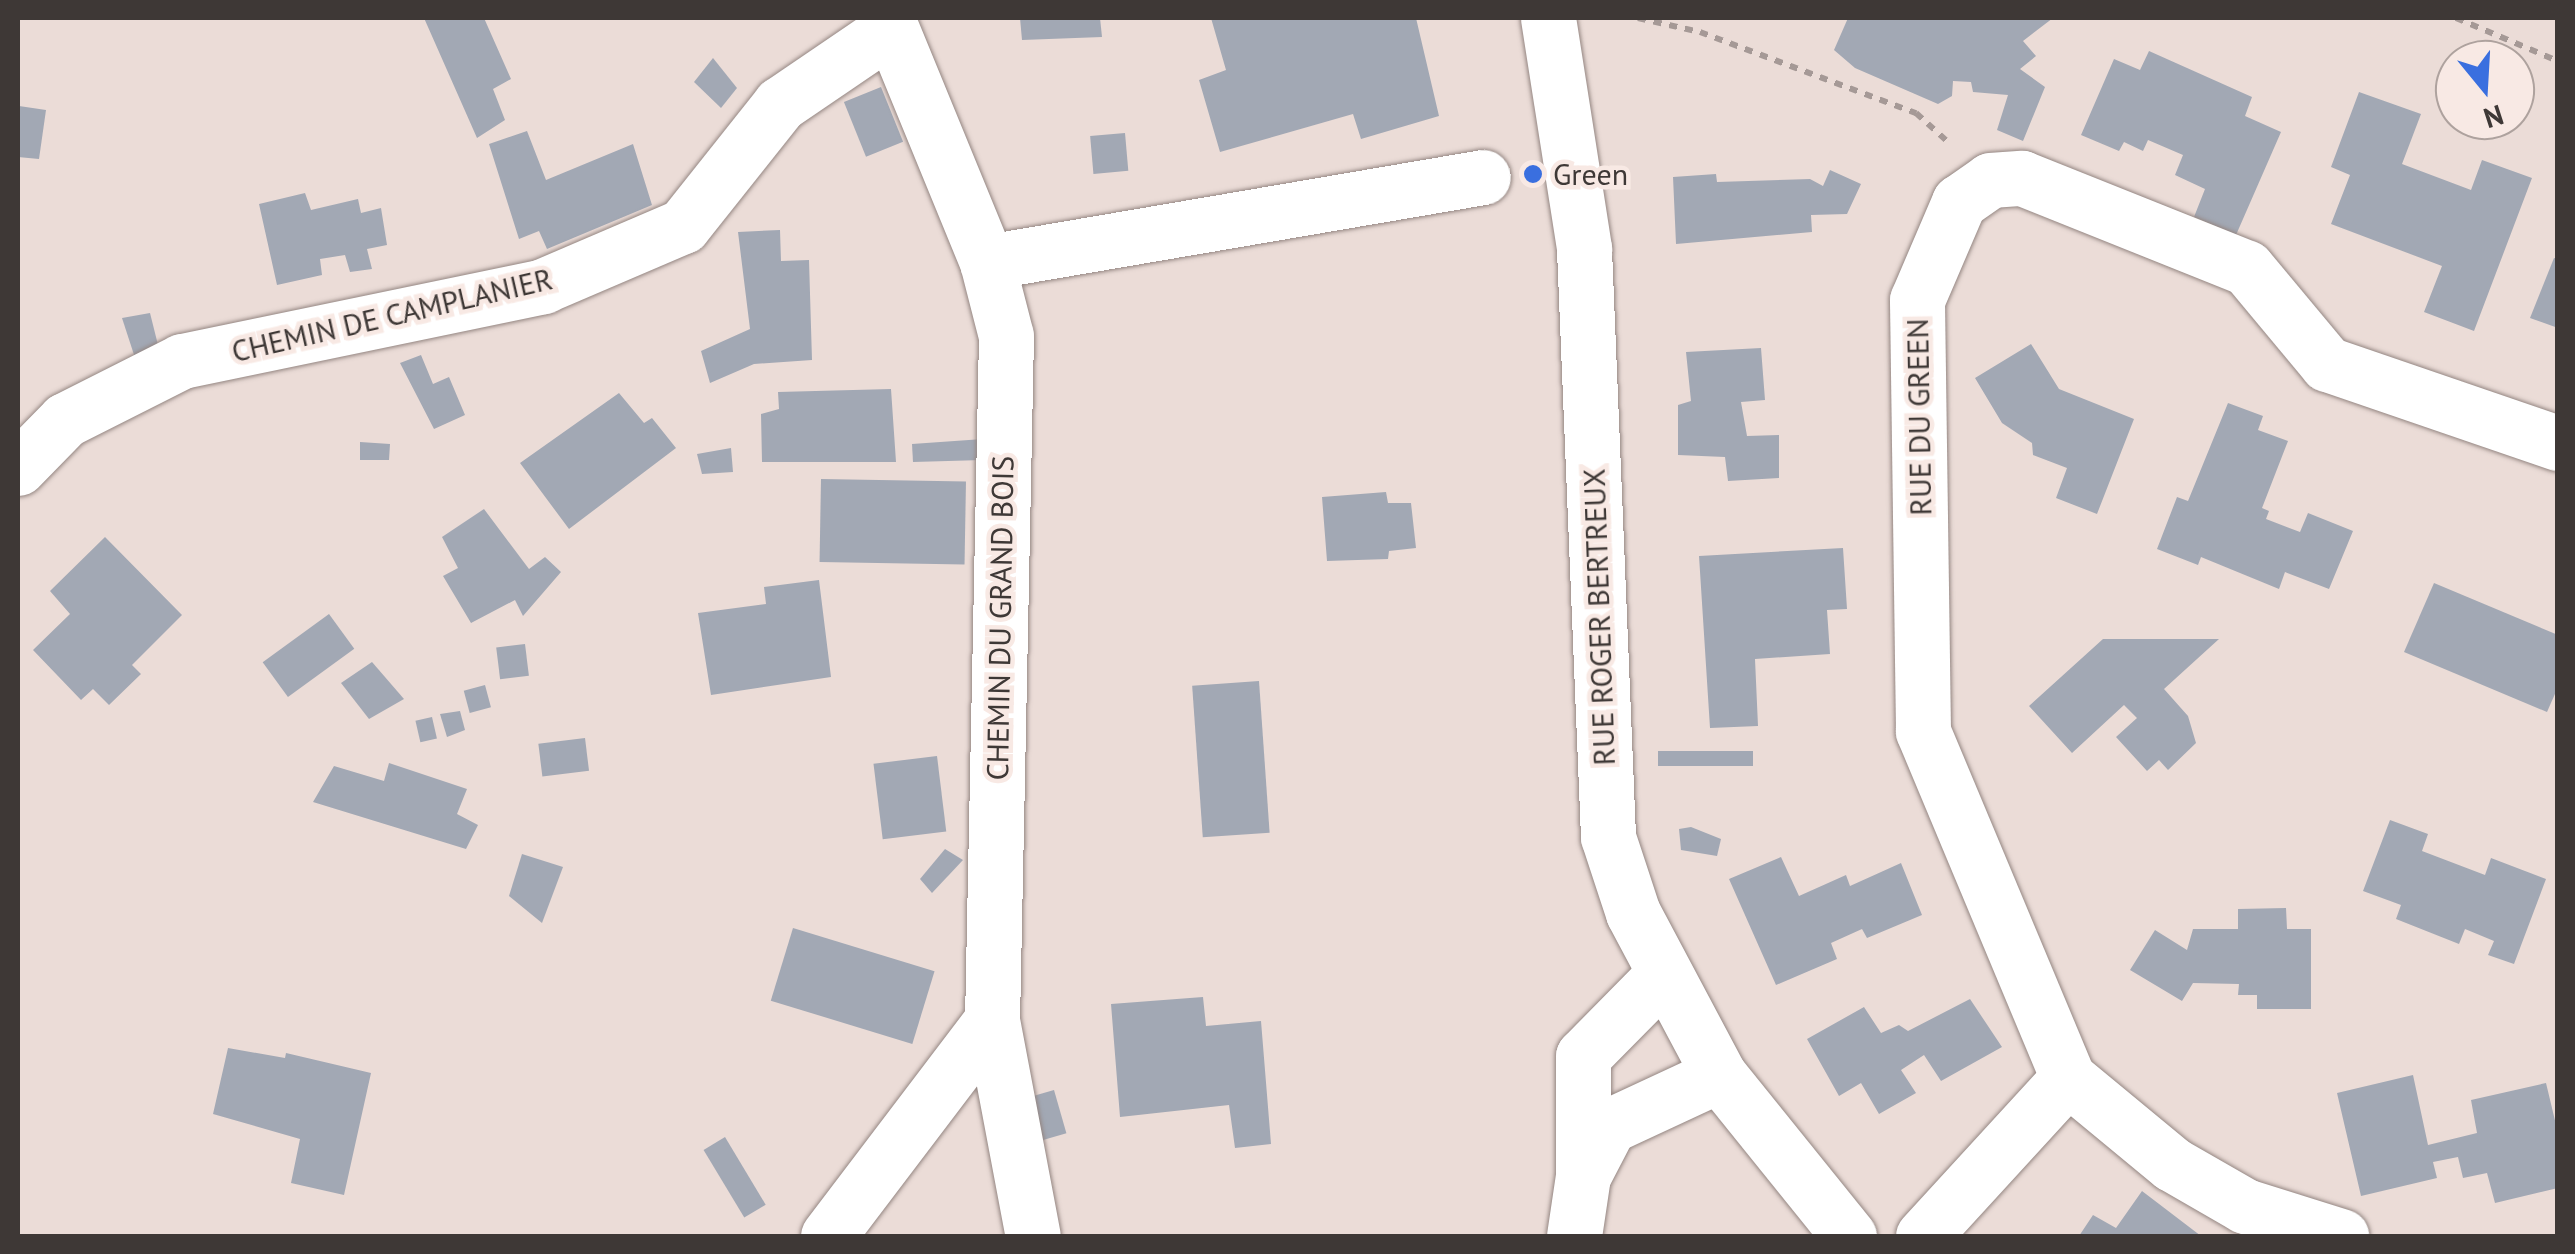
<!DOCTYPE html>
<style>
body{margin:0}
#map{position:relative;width:2575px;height:1254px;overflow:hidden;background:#ebdcd7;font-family:"PT Sans",sans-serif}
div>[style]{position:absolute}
.building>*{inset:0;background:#a2a8b4;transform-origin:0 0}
.path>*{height:6px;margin-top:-3px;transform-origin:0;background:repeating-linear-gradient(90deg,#a59996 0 8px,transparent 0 16px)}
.roads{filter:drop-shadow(0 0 2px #948682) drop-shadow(0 0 2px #948682)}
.minor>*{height:55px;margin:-27.5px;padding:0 27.5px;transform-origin:27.5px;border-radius:27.5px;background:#fff}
.dots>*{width:28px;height:28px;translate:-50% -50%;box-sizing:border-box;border:5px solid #f8e9e4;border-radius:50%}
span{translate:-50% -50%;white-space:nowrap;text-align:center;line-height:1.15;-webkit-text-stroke:9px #f8e9e4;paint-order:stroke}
.poi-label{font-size:30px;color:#3e3836}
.left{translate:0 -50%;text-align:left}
.street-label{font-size:30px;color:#3e3836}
.frame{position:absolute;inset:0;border:20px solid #3e3836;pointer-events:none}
.north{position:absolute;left:2435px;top:40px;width:100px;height:100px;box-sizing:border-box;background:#f8e9e4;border:2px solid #aea29e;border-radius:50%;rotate:162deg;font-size:28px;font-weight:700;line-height:40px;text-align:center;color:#3e3836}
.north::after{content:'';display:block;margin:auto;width:35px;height:45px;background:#3a6fdf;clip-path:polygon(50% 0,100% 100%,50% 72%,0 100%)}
</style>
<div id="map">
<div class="building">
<div style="clip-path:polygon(424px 18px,484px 18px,511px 79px,493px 89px,505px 120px,477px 138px)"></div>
<div style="clip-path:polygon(1020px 18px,1100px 18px,1102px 37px,1022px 40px)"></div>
<div style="clip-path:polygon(1211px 18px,1416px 18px,1439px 116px,1361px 139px,1353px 114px,1220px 152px,1199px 80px,1226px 70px)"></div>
<div style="clip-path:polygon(1848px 18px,2053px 18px,2023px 41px,2036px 56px,2020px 69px,2045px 87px,2023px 141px,1997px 130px,2008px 95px,1973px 92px,1971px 82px,1953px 81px,1952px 96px,1938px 104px,1855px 68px,1834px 50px)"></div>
<div style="clip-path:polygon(2149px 51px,2252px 97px,2245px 116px,2281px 132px,2236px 235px,2194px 217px,2205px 189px,2175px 175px,2183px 155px,2148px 140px,2143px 151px,2124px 142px,2119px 151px,2081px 135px,2114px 59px,2140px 70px)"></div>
<div style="clip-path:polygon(713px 58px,737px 88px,721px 108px,694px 82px)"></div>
<div style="left:881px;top:87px;width:59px;height:40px;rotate:68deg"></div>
<div style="clip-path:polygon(2359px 92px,2421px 114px,2402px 164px,2471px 190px,2482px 160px,2532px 178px,2474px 331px,2424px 312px,2442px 266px,2331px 224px,2350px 175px,2331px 167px)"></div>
<div style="clip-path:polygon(19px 106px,46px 110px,39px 159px,18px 157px)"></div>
<div style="clip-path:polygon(527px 131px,546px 180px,633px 144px,652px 205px,547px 249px,539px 231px,519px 239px,489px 144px)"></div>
<div style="left:1125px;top:133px;width:38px;height:35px;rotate:85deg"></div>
<div style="clip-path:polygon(1830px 170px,1861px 184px,1847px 214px,1811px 215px,1812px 232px,1676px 244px,1673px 177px,1716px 174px,1717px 182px,1810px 179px,1823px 186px)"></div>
<div style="clip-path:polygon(305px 193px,311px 210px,358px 199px,361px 213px,381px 208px,387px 245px,367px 249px,372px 269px,350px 272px,345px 255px,320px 259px,322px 275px,277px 285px,259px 204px)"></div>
<div style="clip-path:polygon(780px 230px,781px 261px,809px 260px,812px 360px,754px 364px,710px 383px,701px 351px,750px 329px,738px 232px)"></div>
<div style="clip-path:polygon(2554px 258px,2558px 259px,2558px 328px,2530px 318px)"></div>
<div style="clip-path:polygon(150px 313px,161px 357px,137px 364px,122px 318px)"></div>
<div style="clip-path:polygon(2031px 344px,2059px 389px,2134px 419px,2097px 514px,2056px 498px,2067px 468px,2033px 455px,2032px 443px,2002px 423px,1975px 378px)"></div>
<div style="clip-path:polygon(1761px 348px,1765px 400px,1741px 402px,1747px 436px,1779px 435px,1779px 478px,1728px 481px,1725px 457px,1678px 455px,1678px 405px,1691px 401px,1686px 352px)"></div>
<div style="clip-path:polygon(421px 355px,433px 384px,449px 377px,465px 415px,434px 429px,400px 363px)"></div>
<div style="clip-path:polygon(891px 389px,896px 462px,762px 462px,761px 414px,779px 409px,778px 392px)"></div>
<div style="clip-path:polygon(619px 393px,644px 423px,652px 418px,676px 448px,569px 529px,520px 463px)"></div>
<div style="clip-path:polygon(2228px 403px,2263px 416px,2258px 430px,2288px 441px,2262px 508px,2269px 511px,2266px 519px,2300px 532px,2308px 513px,2353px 531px,2329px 589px,2285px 572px,2279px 589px,2201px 557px,2198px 565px,2157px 549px,2177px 497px,2188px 501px)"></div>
<div style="clip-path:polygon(983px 439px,983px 460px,913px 462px,912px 444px)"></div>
<div style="clip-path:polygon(360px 442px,390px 444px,389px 460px,360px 460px)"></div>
<div style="clip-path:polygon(731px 448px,733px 472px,702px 474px,697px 454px)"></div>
<div style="left:821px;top:479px;width:145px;height:83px;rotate:1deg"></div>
<div style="clip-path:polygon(1386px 492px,1388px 503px,1411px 503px,1416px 548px,1389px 551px,1388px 559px,1327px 561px,1322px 497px)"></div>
<div style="clip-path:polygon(484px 509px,529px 569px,545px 557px,561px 572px,523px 616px,515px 600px,471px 623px,443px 576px,458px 568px,442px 537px)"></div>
<div style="clip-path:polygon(105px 537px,182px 615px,132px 665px,141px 674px,109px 705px,93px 689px,81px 700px,33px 650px,70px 614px,50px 591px)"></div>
<div style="clip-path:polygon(1843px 548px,1847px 609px,1827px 610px,1830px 654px,1755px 659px,1758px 726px,1710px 728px,1699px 556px)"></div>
<div style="clip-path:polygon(819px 580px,831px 677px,711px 695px,698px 613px,766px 604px,764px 587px)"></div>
<div style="clip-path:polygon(2434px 583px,2558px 635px,2558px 687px,2547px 712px,2404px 652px)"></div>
<div style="left:329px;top:614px;width:43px;height:82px;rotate:54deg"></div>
<div style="clip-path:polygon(2103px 639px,2219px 639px,2164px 689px,2188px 716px,2196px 743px,2168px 770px,2159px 760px,2147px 771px,2116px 737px,2137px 718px,2124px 705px,2072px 753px,2029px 706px)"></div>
<div style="left:525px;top:644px;width:32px;height:29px;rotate:83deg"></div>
<div style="clip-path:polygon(372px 662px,404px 699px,369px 719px,341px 683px)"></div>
<div style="left:1259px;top:681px;width:152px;height:67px;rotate:86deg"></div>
<div style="left:485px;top:685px;width:23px;height:22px;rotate:75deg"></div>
<div style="clip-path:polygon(460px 711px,465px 730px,447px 737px,440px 714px)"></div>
<div style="left:432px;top:717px;width:22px;height:17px;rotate:77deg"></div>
<div style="left:585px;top:738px;width:33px;height:47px;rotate:83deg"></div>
<div style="left:1753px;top:751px;width:15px;height:95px;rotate:90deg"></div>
<div style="left:937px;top:756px;width:76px;height:64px;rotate:83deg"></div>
<div style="clip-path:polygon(389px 763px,467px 789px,457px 814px,478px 825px,466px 849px,313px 802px,334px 766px,384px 781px)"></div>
<div style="clip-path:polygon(2390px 820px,2428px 834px,2422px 851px,2485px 875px,2491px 858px,2546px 879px,2514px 964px,2488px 955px,2494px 941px,2465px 929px,2459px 944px,2396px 919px,2401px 905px,2363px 891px)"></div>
<div style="clip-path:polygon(1691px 827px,1721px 839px,1717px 856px,1681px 850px,1679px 829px)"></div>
<div style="clip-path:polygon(945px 849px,963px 860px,932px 893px,920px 879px)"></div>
<div style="clip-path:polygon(522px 854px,563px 867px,542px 923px,509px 896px)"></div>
<div style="clip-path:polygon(1781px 857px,1799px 896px,1846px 875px,1850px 886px,1901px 863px,1922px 915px,1867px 938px,1862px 929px,1831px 943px,1837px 959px,1776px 985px,1729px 879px)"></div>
<div style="clip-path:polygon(2286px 908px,2287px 929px,2311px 929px,2311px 1009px,2257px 1009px,2257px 995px,2238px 995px,2239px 984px,2193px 983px,2182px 1001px,2130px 970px,2155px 930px,2187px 950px,2193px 929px,2238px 929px,2238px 909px)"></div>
<div style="left:793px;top:928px;width:148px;height:76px;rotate:17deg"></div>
<div style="clip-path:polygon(1203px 997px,1206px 1026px,1261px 1021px,1271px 1144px,1235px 1148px,1229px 1105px,1120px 1117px,1111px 1004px)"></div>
<div style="clip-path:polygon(1970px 999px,2002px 1047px,1941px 1081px,1924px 1055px,1901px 1070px,1916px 1093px,1879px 1114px,1861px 1083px,1839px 1096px,1807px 1039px,1864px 1007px,1881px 1033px,1899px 1025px,1908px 1031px)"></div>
<div style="clip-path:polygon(228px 1048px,285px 1058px,286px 1053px,371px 1073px,344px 1195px,291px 1183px,300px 1139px,213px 1114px)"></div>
<div style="clip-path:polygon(2413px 1075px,2428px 1145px,2477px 1133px,2471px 1100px,2546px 1083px,2558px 1133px,2558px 1188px,2495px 1203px,2487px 1173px,2463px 1178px,2458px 1157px,2433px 1162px,2437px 1178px,2361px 1196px,2337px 1093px)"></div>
<div style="left:1054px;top:1090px;width:45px;height:44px;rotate:74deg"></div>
<div style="left:725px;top:1137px;width:79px;height:25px;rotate:59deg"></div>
<div style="clip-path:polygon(2142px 1191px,2201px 1236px,2079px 1236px,2093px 1215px,2116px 1228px)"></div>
</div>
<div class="path">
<div style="left:1638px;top:18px;width:64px;rotate:12.7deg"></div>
<div style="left:1700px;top:32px;width:231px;rotate:20.6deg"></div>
<div style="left:1916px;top:113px;width:43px;rotate:42.2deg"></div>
<div style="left:2456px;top:18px;width:111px;rotate:22.9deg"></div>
</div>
<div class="roads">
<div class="minor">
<div style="left:887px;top:18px;width:264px;rotate:67.7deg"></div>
<div style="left:987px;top:262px;width:76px;rotate:75.6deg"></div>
<div style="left:1006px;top:336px;width:684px;rotate:91.17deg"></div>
<div style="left:992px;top:1020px;width:220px;rotate:79.3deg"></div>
<div style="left:1548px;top:18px;width:234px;rotate:81.1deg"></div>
<div style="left:1584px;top:249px;width:588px;rotate:87.66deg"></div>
<div style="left:1608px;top:837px;width:80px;rotate:71.8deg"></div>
<div style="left:1633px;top:913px;width:183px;rotate:62deg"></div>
<div style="left:1719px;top:1075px;width:207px;rotate:51.1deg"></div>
<div style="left:987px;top:262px;width:503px;rotate:-9.72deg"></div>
<div style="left:18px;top:468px;width:67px;rotate:-45.6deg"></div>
<div style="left:65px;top:420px;width:131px;rotate:-26.8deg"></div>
<div style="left:182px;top:361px;width:369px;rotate:-11.7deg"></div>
<div style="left:543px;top:286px;width:152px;rotate:-23.2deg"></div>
<div style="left:683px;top:226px;width:156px;rotate:-51.5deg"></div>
<div style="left:780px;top:104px;width:132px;rotate:-34.2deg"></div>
<div style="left:2068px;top:1078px;width:135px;rotate:39.6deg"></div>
<div style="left:2172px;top:1164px;width:84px;rotate:29.9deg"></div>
<div style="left:2245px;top:1206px;width:101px;rotate:17.4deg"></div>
<div style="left:1583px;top:1176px;width:56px;rotate:-62.5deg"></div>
<div style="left:1609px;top:1126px;width:121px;rotate:-24.9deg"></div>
<div style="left:828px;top:1236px;width:271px;rotate:-52.8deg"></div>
<div style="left:1574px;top:1236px;width:61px;rotate:-81.5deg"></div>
<div style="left:1583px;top:1176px;width:120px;rotate:-90deg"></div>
<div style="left:1583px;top:1056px;width:114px;rotate:-45.4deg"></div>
<div style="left:1923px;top:1236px;width:214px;rotate:-47.5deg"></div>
<div style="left:2068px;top:1078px;width:376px;rotate:-112.7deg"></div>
<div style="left:1923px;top:731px;width:431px;rotate:-90.8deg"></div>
<div style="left:1917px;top:300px;width:107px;rotate:-66.8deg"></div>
<div style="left:1959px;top:202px;width:38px;rotate:-35deg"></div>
<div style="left:1990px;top:180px;width:32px;rotate:-4deg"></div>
<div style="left:2022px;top:178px;width:242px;rotate:21.8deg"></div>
<div style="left:2247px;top:268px;width:125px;rotate:50.2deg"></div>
<div style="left:2327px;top:364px;width:244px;rotate:18.9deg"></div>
</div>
</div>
<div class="dots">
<div style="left:1533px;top:174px;background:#3a6fdf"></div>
</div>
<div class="poi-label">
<span class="left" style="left:1553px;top:174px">Green</span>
</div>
<div class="street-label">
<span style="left:392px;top:315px;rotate:-13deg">CHEMIN DE CAMPLANIER</span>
<span style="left:1919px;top:417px;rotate:-91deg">RUE DU GREEN</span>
<span style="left:1599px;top:617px;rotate:-92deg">RUE ROGER BERTREUX</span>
<span style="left:1000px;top:618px;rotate:-89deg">CHEMIN DU GRAND BOIS</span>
</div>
<div class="frame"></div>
<div class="north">N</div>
</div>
